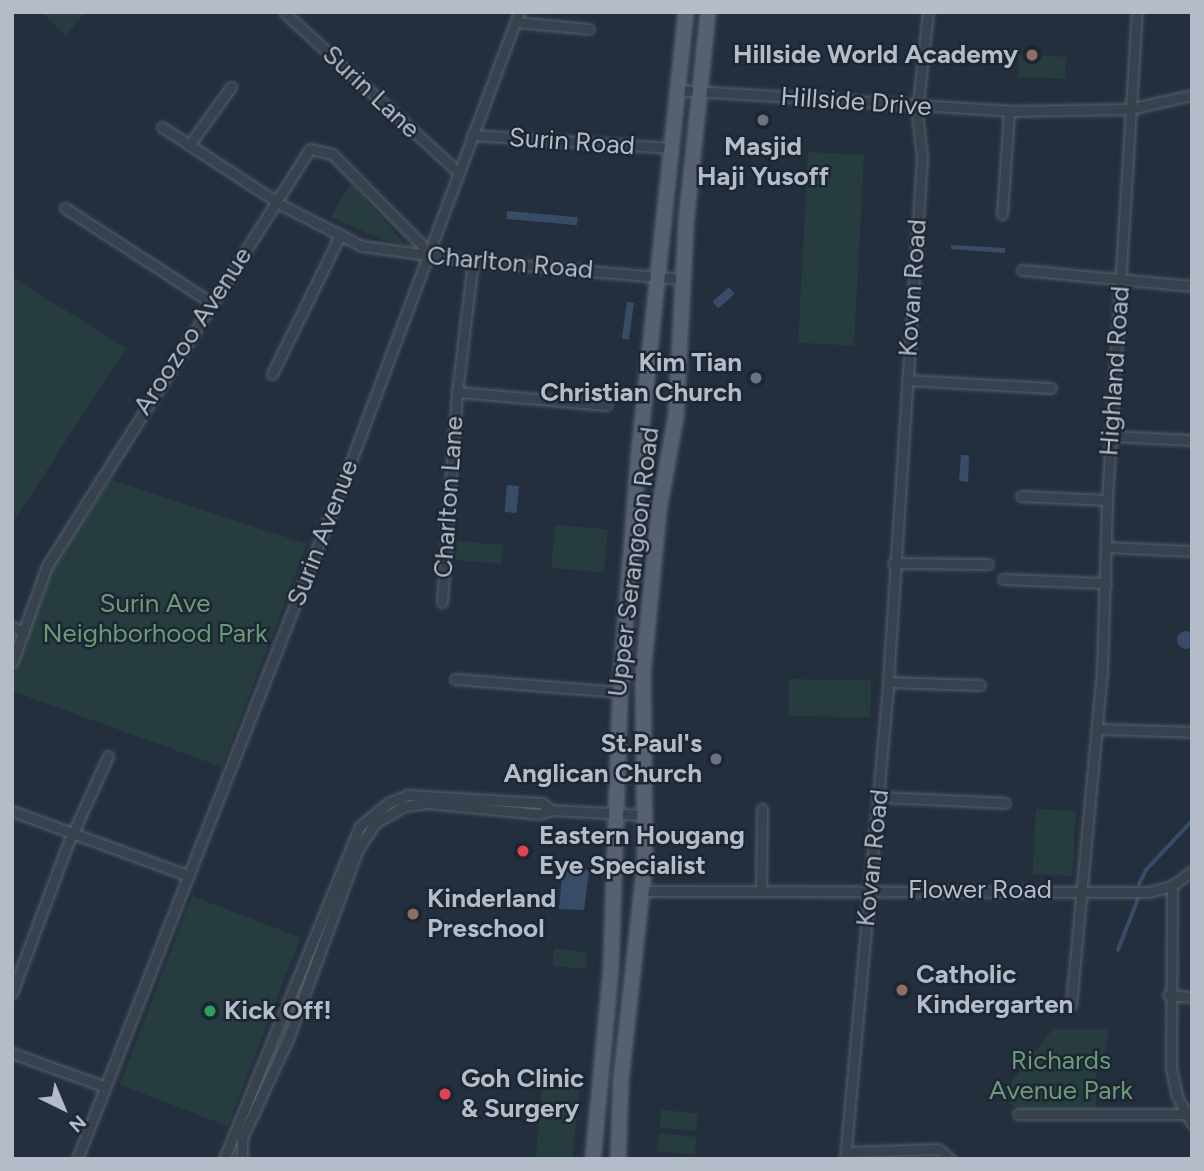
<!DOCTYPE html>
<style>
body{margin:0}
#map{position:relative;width:1204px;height:1171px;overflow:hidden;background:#242f3e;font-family:Figtree,sans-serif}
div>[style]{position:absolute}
.green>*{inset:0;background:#263c3f;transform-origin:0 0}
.water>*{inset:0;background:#394c67;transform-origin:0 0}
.round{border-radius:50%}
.stream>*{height:3.5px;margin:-1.75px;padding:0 1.75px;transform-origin:1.75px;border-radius:1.75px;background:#394c67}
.roads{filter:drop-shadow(0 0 2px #565f6c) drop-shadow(0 0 2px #565f6c)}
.minor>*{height:9px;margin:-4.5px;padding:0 4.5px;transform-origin:4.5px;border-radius:4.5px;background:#38414e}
.primary>*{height:14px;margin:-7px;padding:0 7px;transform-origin:7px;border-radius:7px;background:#56606e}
.dots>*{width:19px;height:19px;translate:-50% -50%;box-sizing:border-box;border:4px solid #1d2633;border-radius:50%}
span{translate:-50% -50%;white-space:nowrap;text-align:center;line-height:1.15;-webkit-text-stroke:5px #1d2633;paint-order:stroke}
.poi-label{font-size:26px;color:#b4bcc9;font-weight:700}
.right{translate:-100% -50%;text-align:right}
.left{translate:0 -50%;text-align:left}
.street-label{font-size:26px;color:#b4bcc9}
.park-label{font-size:26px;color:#6b9a76}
.frame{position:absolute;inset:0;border:14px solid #b4bcc9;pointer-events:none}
.north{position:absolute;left:28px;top:1073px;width:70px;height:70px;-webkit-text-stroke:5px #1d2633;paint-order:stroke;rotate:137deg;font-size:19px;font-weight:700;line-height:28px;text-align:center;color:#b4bcc9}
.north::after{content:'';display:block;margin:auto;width:24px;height:32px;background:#b4bcc9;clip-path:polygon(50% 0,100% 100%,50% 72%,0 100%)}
</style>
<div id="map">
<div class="green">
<div style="clip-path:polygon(41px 12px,86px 12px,66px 35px)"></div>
<div style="left:1019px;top:55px;width:47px;height:22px;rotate:2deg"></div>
<div style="left:864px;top:155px;width:191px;height:56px;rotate:93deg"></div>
<div style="clip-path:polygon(351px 183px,405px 244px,386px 241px,330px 217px)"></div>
<div style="clip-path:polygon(12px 277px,126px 348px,12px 524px)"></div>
<div style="clip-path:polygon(111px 480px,307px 544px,222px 767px,12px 691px,12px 679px,51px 568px)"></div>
<div style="left:555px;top:525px;width:53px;height:43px;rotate:5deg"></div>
<div style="left:457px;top:541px;width:46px;height:19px;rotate:5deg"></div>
<div style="left:789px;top:679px;width:82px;height:37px;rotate:1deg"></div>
<div style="left:1036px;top:809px;width:40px;height:65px;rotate:3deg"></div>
<div style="left:192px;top:896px;width:116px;height:202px;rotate:21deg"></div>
<div style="left:554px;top:949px;width:33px;height:17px;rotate:5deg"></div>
<div style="clip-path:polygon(1053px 1029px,1109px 1029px,1103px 1062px,1096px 1062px,1096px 1112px,1019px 1111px,1001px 1095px)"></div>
<div style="left:542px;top:1085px;width:37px;height:74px;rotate:5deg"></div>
<div style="left:661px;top:1110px;width:37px;height:18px;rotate:5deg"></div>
<div style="left:659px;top:1133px;width:38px;height:18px;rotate:6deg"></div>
</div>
<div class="water">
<div style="left:507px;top:211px;width:71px;height:8px;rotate:5deg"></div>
<div style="clip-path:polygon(951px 245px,1005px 248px,1005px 253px,951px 249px)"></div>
<div style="left:729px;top:287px;width:9px;height:22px;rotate:49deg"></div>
<div style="left:627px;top:302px;width:7px;height:37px;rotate:8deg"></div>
<div style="clip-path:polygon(961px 455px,969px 455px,968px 482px,959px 481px)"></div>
<div style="left:507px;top:485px;width:12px;height:27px;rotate:5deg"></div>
<div class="round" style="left:1177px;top:631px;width:18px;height:18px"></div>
<div style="clip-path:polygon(563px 865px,583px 866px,589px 872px,584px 910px,559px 909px)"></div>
</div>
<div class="stream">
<div style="left:1139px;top:884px;width:16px;rotate:-63deg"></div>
<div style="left:1146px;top:870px;width:67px;rotate:-46.8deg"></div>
<div style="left:1118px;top:950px;width:55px;rotate:-68.6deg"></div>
</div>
<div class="roads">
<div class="minor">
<div style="left:284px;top:12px;width:236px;rotate:42.6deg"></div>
<div style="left:515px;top:22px;width:74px;rotate:5.4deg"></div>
<div style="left:678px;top:90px;width:332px;rotate:3.6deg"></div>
<div style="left:1009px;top:111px;width:120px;rotate:-1deg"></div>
<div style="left:1129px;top:109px;width:65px;rotate:-12.5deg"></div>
<div style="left:162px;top:127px;width:145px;rotate:33.1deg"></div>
<div style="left:283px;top:206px;width:89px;rotate:26.9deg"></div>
<div style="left:362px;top:246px;width:112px;rotate:7.7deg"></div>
<div style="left:473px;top:261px;width:211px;rotate:4.9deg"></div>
<div style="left:472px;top:135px;width:200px;rotate:3.7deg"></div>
<div style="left:189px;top:145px;width:72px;rotate:-54.1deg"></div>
<div style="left:65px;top:208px;width:175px;rotate:32.9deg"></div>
<div style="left:1002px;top:214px;width:103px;rotate:-86.1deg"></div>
<div style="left:1022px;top:270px;width:171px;rotate:5.4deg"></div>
<div style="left:272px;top:374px;width:155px;rotate:-63.9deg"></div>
<div style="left:907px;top:380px;width:144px;rotate:3.2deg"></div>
<div style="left:457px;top:392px;width:150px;rotate:5deg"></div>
<div style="left:1110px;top:436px;width:82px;rotate:2.8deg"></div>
<div style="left:1021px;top:496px;width:86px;rotate:2.7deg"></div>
<div style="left:1106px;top:547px;width:86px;rotate:2.7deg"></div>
<div style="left:893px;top:563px;width:95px;rotate:0.6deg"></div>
<div style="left:1003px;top:579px;width:103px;rotate:2.2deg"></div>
<div style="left:442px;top:602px;width:211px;rotate:-85.9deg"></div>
<div style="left:457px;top:392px;width:132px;rotate:-83deg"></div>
<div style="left:12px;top:627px;width:13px;rotate:23deg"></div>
<div style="left:12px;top:663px;width:103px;rotate:-70.2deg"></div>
<div style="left:47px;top:566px;width:493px;rotate:-57.8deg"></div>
<div style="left:310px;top:149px;width:23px;rotate:13deg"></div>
<div style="left:332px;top:154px;width:127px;rotate:45.3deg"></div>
<div style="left:421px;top:244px;width:13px;rotate:63deg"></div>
<div style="left:455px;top:679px;width:166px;rotate:4.5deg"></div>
<div style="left:888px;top:682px;width:92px;rotate:1.9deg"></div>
<div style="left:1098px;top:729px;width:94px;rotate:1.8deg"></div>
<div style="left:880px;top:797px;width:125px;rotate:2.7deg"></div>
<div style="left:12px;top:811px;width:186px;rotate:20.1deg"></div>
<div style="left:1172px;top:886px;width:182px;rotate:90.3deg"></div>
<div style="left:1171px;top:1068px;width:29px;rotate:78deg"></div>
<div style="left:1177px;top:1096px;width:32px;rotate:62deg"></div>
<div style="left:761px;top:890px;width:81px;rotate:-89.3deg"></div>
<div style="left:644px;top:891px;width:505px;rotate:0.11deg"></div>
<div style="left:1149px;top:892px;width:24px;rotate:-15deg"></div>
<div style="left:1172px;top:886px;width:25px;rotate:-37deg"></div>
<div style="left:12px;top:993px;width:157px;rotate:-69.5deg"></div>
<div style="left:67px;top:846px;width:99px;rotate:-65.5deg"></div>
<div style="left:1168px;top:995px;width:24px;rotate:5deg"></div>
<div style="left:1071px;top:1005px;width:335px;rotate:-84.7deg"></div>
<div style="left:1102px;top:671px;width:171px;rotate:-88.3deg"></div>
<div style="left:1107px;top:500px;width:489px;rotate:-86.5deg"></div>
<div style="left:12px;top:1053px;width:97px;rotate:19.9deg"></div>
<div style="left:1018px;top:1114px;width:166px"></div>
<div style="left:846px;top:1152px;width:92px;rotate:-1.9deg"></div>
<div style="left:938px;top:1149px;width:16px;rotate:40deg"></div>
<div style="left:77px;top:1159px;width:738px;rotate:-68.54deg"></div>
<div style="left:347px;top:472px;width:491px;rotate:-69.5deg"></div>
<div style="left:224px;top:1159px;width:360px;rotate:-67.8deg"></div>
<div style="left:360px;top:826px;width:36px;rotate:-39deg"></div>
<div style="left:388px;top:803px;width:22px;rotate:-22deg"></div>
<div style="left:408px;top:795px;width:134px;rotate:3.4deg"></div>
<div style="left:542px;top:803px;width:11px;rotate:38deg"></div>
<div style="left:242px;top:1159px;width:21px;rotate:-90deg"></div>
<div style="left:242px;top:1138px;width:109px;rotate:-65.1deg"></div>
<div style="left:288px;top:1039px;width:200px;rotate:-69.8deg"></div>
<div style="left:357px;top:851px;width:33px;rotate:-57deg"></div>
<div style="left:375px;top:823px;width:34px;rotate:-30deg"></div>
<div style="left:404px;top:806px;width:24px;rotate:-7deg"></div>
<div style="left:428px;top:803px;width:112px;rotate:5.7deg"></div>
<div style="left:539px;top:814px;width:13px;rotate:-18deg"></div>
<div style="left:551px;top:810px;width:94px;rotate:3deg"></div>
<div style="left:845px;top:1159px;width:479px;rotate:-84.8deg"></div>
<div style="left:888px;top:682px;width:525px;rotate:-86.29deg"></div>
<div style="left:922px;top:158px;width:45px;rotate:-96.3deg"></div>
<div style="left:917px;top:113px;width:102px;rotate:-83.8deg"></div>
</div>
<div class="primary">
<div style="left:593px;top:1159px;width:192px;rotate:-84.6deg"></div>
<div style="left:611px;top:968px;width:276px;rotate:-88.1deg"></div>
<div style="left:620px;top:692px;width:232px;rotate:-85.5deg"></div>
<div style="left:638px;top:461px;width:452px;rotate:-83.9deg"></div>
<div style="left:618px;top:1159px;width:80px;rotate:-87.9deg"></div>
<div style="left:621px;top:1079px;width:217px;rotate:-83.7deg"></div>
<div style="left:645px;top:863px;width:190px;rotate:-90.6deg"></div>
<div style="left:643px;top:673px;width:165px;rotate:-84.4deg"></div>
<div style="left:659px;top:509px;width:95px;rotate:-79.6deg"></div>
<div style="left:676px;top:416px;width:194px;rotate:-87deg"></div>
<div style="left:686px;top:222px;width:211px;rotate:-84deg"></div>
</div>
</div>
<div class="dots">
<div style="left:1032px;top:55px;background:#8d6e63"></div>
<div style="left:763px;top:120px;background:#6b7280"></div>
<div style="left:756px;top:378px;background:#6b7280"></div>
<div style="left:716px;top:759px;background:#6b7280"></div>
<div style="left:523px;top:851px;background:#e0444e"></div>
<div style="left:413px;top:914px;background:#8d6e63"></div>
<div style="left:902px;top:990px;background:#8d6e63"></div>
<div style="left:210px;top:1011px;background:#2e9e5b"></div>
<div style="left:445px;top:1094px;background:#e0444e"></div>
</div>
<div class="poi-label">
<span class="right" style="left:1018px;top:55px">Hillside World Academy</span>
<span style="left:763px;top:162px">Masjid<br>Haji Yusoff</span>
<span class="right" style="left:742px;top:378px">Kim Tian<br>Christian Church</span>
<span class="right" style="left:702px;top:759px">St.Paul's<br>Anglican Church</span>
<span class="left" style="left:539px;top:851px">Eastern Hougang<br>Eye Specialist</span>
<span class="left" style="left:427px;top:914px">Kinderland<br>Preschool</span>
<span class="left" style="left:916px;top:990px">Catholic<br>Kindergarten</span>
<span class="left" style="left:224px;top:1011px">Kick Off!</span>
<span class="left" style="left:461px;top:1094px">Goh Clinic<br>&amp; Surgery</span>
</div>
<div class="street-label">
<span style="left:371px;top:92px;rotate:43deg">Surin Lane</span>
<span style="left:856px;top:102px;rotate:4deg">Hillside Drive</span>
<span style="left:572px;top:142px;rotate:4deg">Surin Road</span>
<span style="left:510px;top:263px;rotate:5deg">Charlton Road</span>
<span style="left:913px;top:288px;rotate:-86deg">Kovan Road</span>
<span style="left:193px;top:331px;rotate:-57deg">Aroozoo Avenue</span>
<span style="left:1115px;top:371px;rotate:-86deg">Highland Road</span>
<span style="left:449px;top:497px;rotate:-86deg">Charlton Lane</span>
<span style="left:323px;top:533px;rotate:-69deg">Surin Avenue</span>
<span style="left:634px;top:562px;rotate:-83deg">Upper Serangoon Road</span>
<span style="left:873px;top:858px;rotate:-84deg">Kovan Road</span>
<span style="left:980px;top:890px">Flower Road</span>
</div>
<div class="park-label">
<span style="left:155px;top:619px">Surin Ave<br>Neighborhood Park</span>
<span style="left:1061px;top:1076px">Richards<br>Avenue Park</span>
</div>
<div class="frame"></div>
<div class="north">N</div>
</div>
